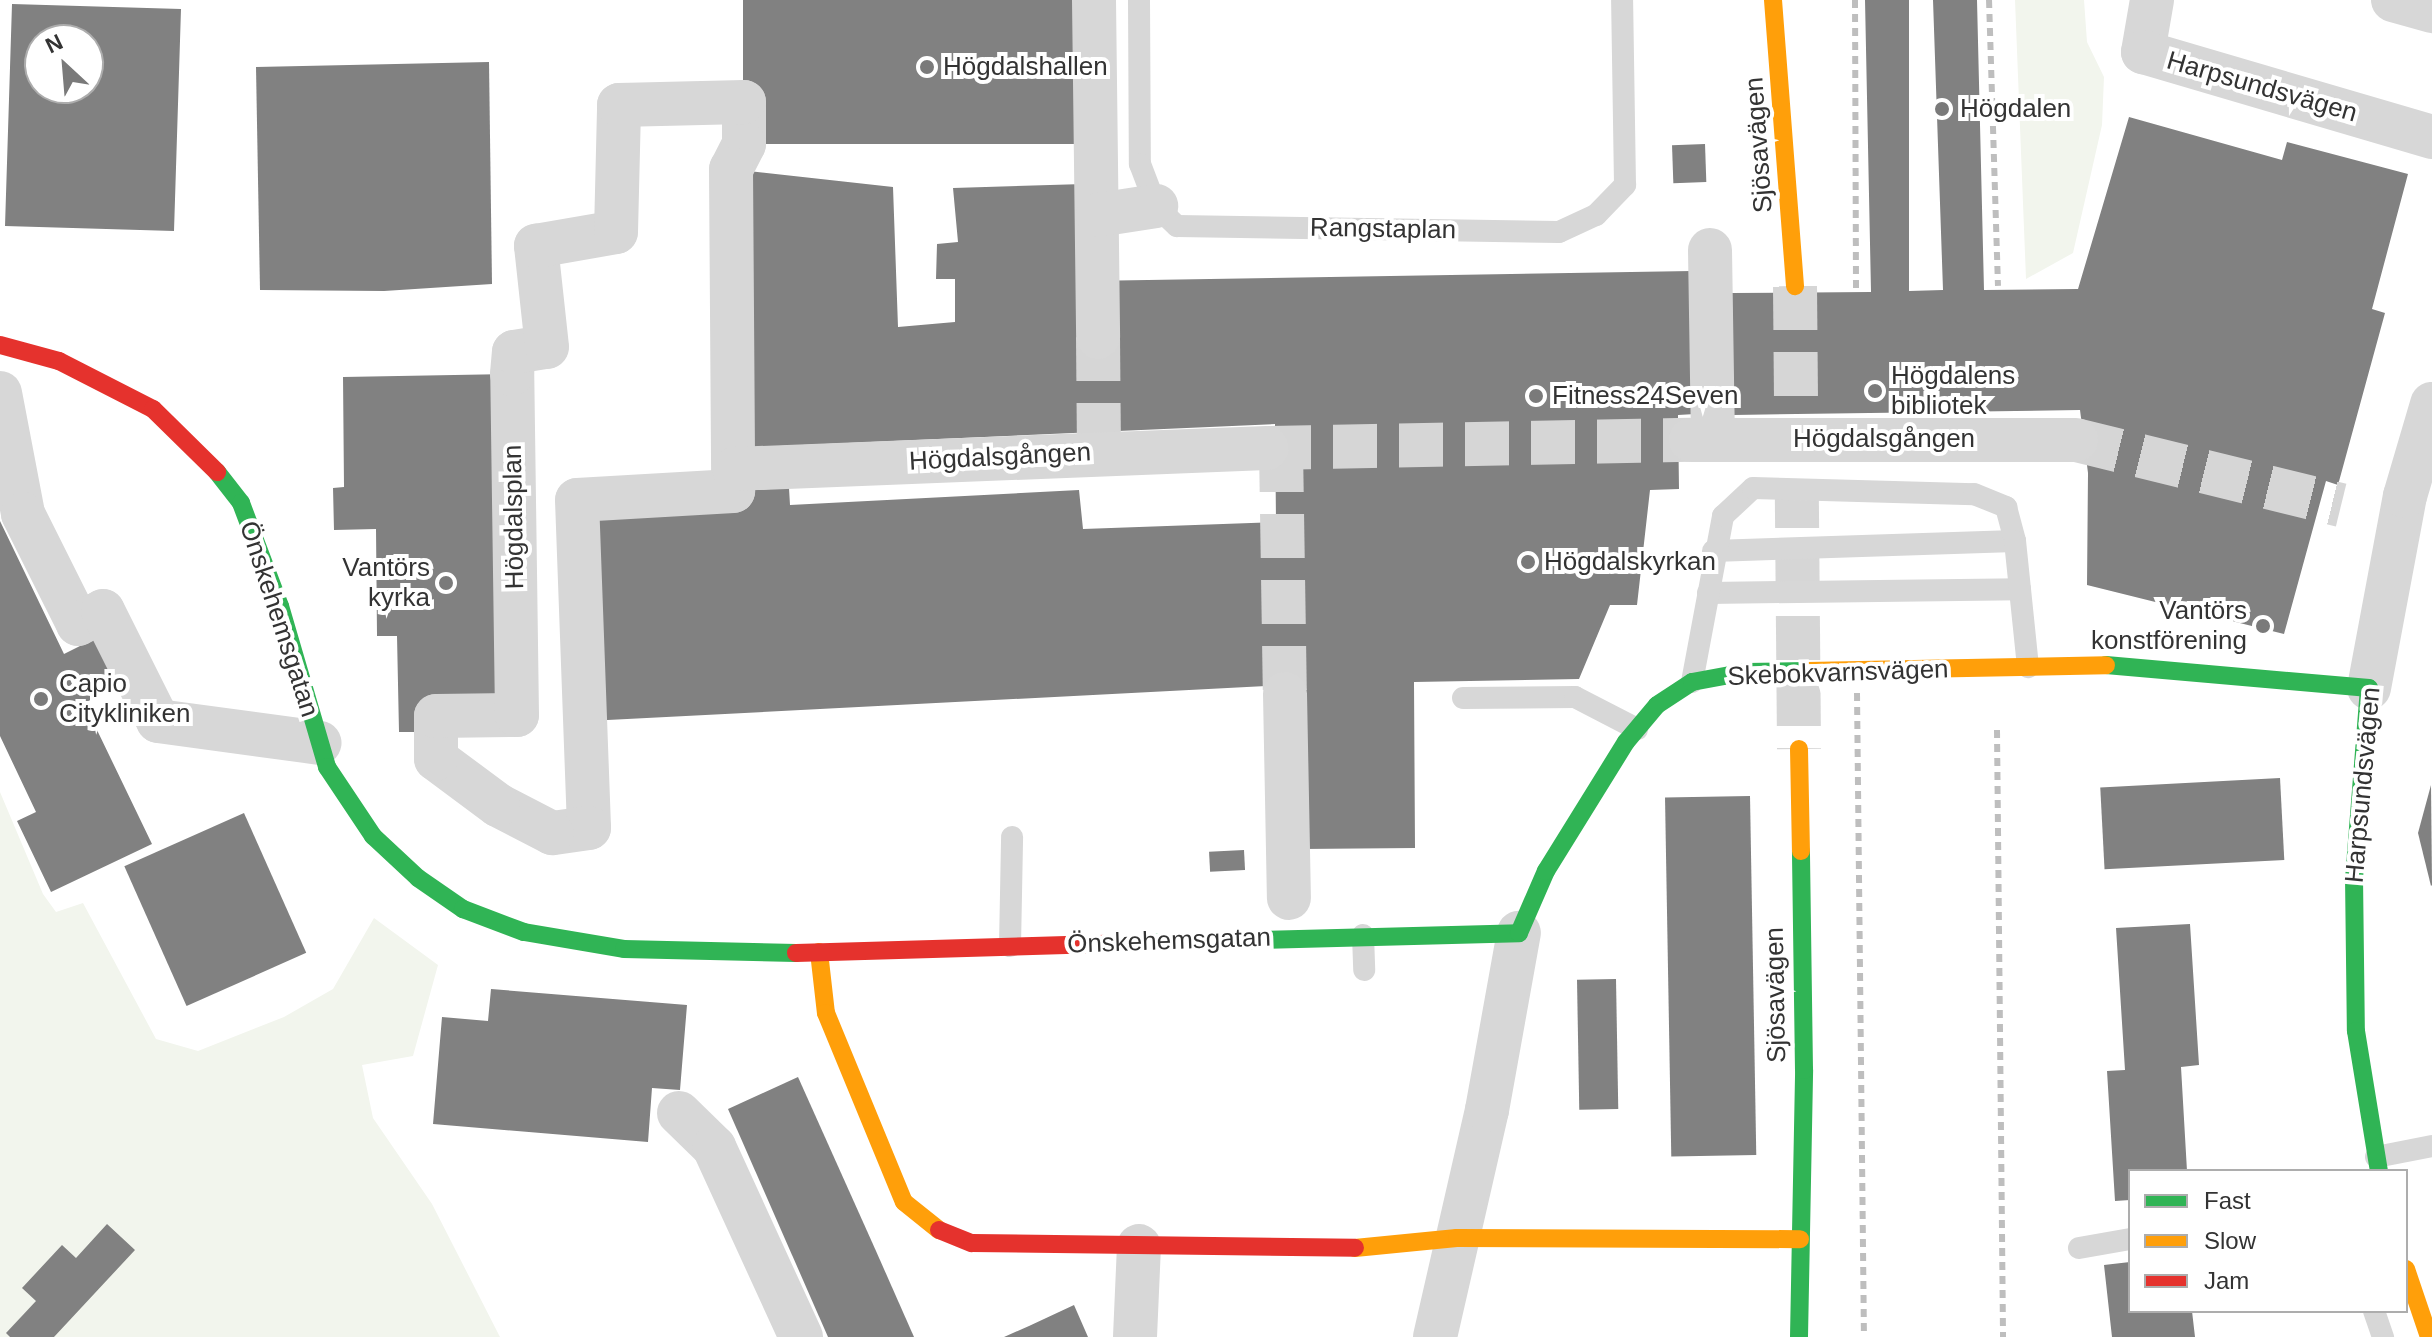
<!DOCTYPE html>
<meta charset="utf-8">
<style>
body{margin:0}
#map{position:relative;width:2432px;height:1337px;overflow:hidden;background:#fff;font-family:Helvetica,sans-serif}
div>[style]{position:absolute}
.green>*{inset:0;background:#f2f5ed}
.building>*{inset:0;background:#818181;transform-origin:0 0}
.street-tunnel>*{height:44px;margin-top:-22px;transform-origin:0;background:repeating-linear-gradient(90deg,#d6d6d6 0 44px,transparent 0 66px)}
.secondary-tunnel>*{height:44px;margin-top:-22px;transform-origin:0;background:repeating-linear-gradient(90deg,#d6d6d6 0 44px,transparent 0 66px)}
.lane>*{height:22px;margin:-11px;padding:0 11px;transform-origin:11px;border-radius:11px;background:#d7d7d7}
.street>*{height:44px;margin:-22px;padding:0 22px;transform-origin:22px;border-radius:22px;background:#d7d7d7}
.fast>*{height:18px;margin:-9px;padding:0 9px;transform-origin:9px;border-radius:9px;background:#30b455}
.slow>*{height:18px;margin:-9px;padding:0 9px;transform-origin:9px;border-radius:9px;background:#ff9f0a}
.jam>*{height:18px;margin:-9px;padding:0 9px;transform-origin:9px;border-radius:9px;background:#e5322d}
.rail>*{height:6px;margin-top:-3px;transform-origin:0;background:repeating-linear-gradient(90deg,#bebebe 0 8px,transparent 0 14px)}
.dots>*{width:22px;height:22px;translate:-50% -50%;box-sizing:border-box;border:4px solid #fff;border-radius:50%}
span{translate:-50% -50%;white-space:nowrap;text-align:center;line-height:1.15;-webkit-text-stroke:8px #fff;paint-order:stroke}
.poi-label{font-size:26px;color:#333}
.left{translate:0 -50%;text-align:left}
.right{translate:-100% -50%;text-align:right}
.street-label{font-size:26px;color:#333}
.legend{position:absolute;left:2128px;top:1169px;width:280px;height:144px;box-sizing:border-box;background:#fff;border:2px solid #adadad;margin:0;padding:10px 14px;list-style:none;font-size:24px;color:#333}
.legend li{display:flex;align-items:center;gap:16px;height:40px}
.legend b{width:40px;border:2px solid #adadad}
.north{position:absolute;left:24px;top:24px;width:80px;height:80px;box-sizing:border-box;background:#fff;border:2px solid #adadad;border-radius:50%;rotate:334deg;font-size:22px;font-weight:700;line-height:32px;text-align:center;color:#333}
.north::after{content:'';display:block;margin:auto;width:28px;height:36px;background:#7a7a7a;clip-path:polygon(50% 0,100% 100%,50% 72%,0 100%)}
</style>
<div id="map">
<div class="green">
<div style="clip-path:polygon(2015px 0,2084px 0,2087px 42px,2104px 77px,2102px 125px,2073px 253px,2026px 279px)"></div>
<div style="clip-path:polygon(0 792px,43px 894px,56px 912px,83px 903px,156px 1039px,198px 1051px,284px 1017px,333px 989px,374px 918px,438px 965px,413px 1056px,362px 1065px,373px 1118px,432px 1204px,500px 1337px,0 1337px)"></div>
</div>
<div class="building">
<div style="left:743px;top:0;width:366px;height:144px"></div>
<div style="clip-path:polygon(1865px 0,1909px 0,1909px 291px,1943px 290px,1933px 0,1977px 0,1984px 290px,2078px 289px,2129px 117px,2282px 160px,2287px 142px,2408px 174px,2372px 309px,2385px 313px,2338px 485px,2326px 481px,2284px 634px,2087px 585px,2088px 473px,2080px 410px,1733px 415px,1732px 293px,1871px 292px)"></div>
<div style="clip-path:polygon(evenodd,12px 4px,181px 9px,174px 231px,5px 226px,12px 4px,40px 40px,88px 40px,88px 88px,40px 88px,40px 40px)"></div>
<div style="clip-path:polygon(489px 62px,492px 284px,384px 291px,260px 290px,256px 67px)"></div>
<div style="left:1705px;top:144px;width:38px;height:33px;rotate:88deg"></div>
<div style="clip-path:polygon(731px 169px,893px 187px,898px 327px,955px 322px,955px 279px,936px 279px,937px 244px,958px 242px,953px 188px,1084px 184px,1086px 281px,1692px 271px,1695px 414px,1678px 415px,1679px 489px,1650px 490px,1637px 605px,1610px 605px,1579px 679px,1414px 682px,1415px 848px,1301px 849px,1266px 686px,588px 721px,577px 500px,789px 488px,790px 505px,1079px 490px,1083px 529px,1276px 522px,1275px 424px,734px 448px)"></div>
<div style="clip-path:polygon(512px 374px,517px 715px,436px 732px,399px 732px,397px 636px,377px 636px,376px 529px,334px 530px,333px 488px,344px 487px,343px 377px)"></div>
<div style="clip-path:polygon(0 521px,64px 654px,100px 636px,123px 685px,84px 703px,152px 844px,51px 892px,17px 821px,36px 812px,0 736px)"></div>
<div style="left:2280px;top:778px;width:82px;height:180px;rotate:87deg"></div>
<div style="clip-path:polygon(2431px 785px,2432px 885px,2431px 886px,2418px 833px)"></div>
<div style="left:1750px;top:796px;width:359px;height:85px;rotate:89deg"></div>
<div style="left:244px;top:813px;width:153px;height:131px;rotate:66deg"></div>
<div style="left:1244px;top:850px;width:20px;height:35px;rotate:87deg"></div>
<div style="clip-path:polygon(2190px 924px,2199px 1065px,2181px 1067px,2187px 1171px,2130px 1171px,2130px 1200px,2115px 1201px,2107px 1071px,2125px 1070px,2116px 928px)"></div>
<div style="left:1616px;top:979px;width:130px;height:39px;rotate:89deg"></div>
<div style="clip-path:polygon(491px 989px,687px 1005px,680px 1090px,652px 1088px,648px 1142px,433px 1124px,442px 1017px,488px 1021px)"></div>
<div style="clip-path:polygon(798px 1077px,876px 1251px,914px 1337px,828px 1337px,728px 1109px)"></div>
<div style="clip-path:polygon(107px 1224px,135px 1250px,54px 1337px,10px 1337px,6px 1333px,36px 1301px,22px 1288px,62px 1245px,76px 1258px)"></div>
<div style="clip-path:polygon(2130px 1262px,2130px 1311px,2192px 1311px,2195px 1337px,2112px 1337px,2104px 1265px)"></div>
<div style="clip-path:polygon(1074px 1305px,1088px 1337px,1004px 1337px,1029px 1326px)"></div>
</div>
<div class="street-tunnel">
<div style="left:1098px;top:337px;width:116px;rotate:89.5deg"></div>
<div style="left:2076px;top:440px;width:273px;rotate:13.8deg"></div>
<div style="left:1267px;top:448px;width:424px;rotate:-1.1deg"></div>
<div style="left:1281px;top:448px;width:246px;rotate:89.1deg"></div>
</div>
<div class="secondary-tunnel">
<div style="left:1795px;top:286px;width:463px;rotate:89.5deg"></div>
</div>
<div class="lane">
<div style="left:1139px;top:0;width:164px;rotate:89.7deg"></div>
<div style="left:1140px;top:164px;width:45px;rotate:69.1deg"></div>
<div style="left:1156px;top:206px;width:29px;rotate:44deg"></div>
<div style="left:1177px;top:226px;width:382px;rotate:0.9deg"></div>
<div style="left:1559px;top:232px;width:41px;rotate:-24.7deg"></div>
<div style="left:1596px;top:215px;width:42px;rotate:-46deg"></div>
<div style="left:1625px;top:185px;width:185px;rotate:-90.9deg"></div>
<div style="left:1713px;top:551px;width:302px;rotate:-1.9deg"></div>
<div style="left:1708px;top:593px;width:312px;rotate:-0.7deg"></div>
<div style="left:1692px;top:682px;width:169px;rotate:-79.4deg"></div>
<div style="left:1723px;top:516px;width:41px;rotate:-43deg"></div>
<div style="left:1753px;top:488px;width:221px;rotate:1.6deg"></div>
<div style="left:1974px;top:494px;width:35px;rotate:22deg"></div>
<div style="left:2006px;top:507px;width:35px;rotate:75deg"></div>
<div style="left:2015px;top:541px;width:127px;rotate:84.1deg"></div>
<div style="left:1463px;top:698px;width:112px;rotate:-0.5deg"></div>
<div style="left:1575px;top:697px;width:70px;rotate:27.3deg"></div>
<div style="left:1363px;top:935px;width:35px;rotate:88deg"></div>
<div style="left:1010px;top:946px;width:109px;rotate:-88.9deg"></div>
<div style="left:2376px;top:1157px;width:57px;rotate:-11.1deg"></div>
<div style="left:2079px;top:1248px;width:52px;rotate:-10deg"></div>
<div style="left:2374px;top:1311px;width:28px;rotate:71deg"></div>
</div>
<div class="street">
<div style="left:1094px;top:0;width:337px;rotate:89.3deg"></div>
<div style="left:2152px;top:0;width:53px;rotate:99.8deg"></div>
<div style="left:2143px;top:52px;width:301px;rotate:16.4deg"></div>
<div style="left:2393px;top:0;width:41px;rotate:15.8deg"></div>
<div style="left:744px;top:102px;width:42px;rotate:90deg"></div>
<div style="left:744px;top:144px;width:28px;rotate:117deg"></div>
<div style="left:731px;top:169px;width:322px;rotate:89.6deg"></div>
<div style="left:733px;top:491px;width:156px;rotate:176.7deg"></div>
<div style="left:577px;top:500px;width:328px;rotate:87.9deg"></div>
<div style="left:589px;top:828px;width:37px;rotate:172deg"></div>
<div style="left:552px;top:833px;width:61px;rotate:-152.6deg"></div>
<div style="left:498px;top:805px;width:77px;rotate:-143.4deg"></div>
<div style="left:436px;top:759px;width:43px;rotate:-90deg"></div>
<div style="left:436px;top:716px;width:81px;rotate:-0.7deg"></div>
<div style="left:517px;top:715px;width:341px;rotate:-90.8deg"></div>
<div style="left:512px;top:374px;width:22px;rotate:-85deg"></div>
<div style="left:514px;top:352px;width:33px;rotate:-9deg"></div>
<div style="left:547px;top:347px;width:102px;rotate:-96.2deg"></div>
<div style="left:536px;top:246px;width:81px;rotate:-9.9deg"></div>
<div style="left:616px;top:232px;width:127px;rotate:-88.6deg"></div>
<div style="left:619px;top:105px;width:125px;rotate:-1.4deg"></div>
<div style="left:1098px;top:215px;width:59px;rotate:-8.8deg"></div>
<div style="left:1710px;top:250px;width:188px;rotate:89.1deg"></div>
<div style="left:0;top:393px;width:123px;rotate:79.2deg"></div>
<div style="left:23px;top:514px;width:123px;rotate:63.4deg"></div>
<div style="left:78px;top:624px;width:28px;rotate:-27deg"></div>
<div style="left:103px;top:611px;width:123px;rotate:63.4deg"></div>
<div style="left:158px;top:721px;width:163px;rotate:7.7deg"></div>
<div style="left:1691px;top:440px;width:385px"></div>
<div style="left:734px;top:469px;width:533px;rotate:-2.26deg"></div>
<div style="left:2369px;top:688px;width:195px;rotate:-79.4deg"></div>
<div style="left:2405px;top:496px;width:96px;rotate:-73.6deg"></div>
<div style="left:1285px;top:694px;width:204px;rotate:88.9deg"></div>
<div style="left:679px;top:1113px;width:49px;rotate:44.2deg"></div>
<div style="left:714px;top:1147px;width:209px;rotate:65.4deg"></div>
<div style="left:1135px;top:1337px;width:91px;rotate:-87.5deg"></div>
<div style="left:1435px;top:1337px;width:233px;rotate:-77.1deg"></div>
<div style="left:1487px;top:1110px;width:180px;rotate:-79.8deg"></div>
</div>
<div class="fast">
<div style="left:217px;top:472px;width:39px;rotate:52deg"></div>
<div style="left:241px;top:503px;width:110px;rotate:69.3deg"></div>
<div style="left:280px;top:606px;width:168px;rotate:73.7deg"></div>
<div style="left:327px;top:767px;width:83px;rotate:56.3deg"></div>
<div style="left:373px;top:836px;width:62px;rotate:43deg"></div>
<div style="left:418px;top:878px;width:55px;rotate:34.6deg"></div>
<div style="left:463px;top:909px;width:65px;rotate:20.7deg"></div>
<div style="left:524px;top:932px;width:101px;rotate:9.6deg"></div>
<div style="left:624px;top:949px;width:172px;rotate:1.3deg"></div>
<div style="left:2106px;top:665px;width:264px;rotate:5deg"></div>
<div style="left:2369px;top:688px;width:190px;rotate:94.5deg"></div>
<div style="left:2354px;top:877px;width:154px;rotate:89.3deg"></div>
<div style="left:2356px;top:1031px;width:142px;rotate:80.7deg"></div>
<div style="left:1108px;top:944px;width:411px;rotate:-1.5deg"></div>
<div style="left:1519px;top:933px;width:68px;rotate:-66.5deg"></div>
<div style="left:1546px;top:871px;width:152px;rotate:-58.2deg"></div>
<div style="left:1626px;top:742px;width:48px;rotate:-50deg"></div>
<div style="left:1657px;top:705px;width:42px;rotate:-33.3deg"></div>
<div style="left:1692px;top:682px;width:55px;rotate:-10.5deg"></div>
<div style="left:1746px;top:672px;width:61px;rotate:-0.9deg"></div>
<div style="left:1799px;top:1337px;width:267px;rotate:-88.9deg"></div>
<div style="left:1804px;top:1070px;width:219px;rotate:-90.8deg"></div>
</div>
<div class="slow">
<div style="left:1773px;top:0;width:287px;rotate:85.6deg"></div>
<div style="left:1807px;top:671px;width:299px;rotate:-1.1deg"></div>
<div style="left:1799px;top:749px;width:102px;rotate:88.9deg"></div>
<div style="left:819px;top:952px;width:61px;rotate:83.5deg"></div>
<div style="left:826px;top:1013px;width:204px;rotate:67.6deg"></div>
<div style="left:904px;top:1202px;width:45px;rotate:38.7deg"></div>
<div style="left:1355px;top:1248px;width:102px;rotate:-5.6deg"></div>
<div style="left:1457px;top:1238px;width:343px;rotate:0.2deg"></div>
<div style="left:2406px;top:1269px;width:72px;rotate:71.3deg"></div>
</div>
<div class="jam">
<div style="left:0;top:345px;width:61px;rotate:15.2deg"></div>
<div style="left:59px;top:361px;width:106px;rotate:27.1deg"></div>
<div style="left:153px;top:409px;width:90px;rotate:44.5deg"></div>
<div style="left:796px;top:953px;width:312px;rotate:-1.7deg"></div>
<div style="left:939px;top:1230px;width:35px;rotate:22deg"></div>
<div style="left:972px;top:1243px;width:383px;rotate:0.7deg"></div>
</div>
<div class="rail">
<div style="left:1855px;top:0;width:292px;rotate:89.8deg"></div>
<div style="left:1989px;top:0;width:286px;rotate:88.2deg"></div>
<div style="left:1857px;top:693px;width:644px;rotate:89.38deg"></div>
<div style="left:1997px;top:730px;width:607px;rotate:89.43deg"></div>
</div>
<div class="dots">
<div style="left:927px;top:67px;background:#7a7a7a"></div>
<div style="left:1942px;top:109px;background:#7a7a7a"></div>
<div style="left:1875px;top:391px;background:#7a7a7a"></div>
<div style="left:1536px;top:396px;background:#7a7a7a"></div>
<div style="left:1528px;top:562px;background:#7a7a7a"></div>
<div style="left:446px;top:583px;background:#7a7a7a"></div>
<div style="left:2263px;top:626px;background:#7a7a7a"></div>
<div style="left:41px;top:699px;background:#7a7a7a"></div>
</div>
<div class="poi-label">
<span class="left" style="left:943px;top:67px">Högdalshallen</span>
<span class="left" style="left:1960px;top:109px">Högdalen</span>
<span class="left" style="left:1891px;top:391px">Högdalens<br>bibliotek</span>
<span class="left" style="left:1552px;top:396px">Fitness24Seven</span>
<span class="left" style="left:1544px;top:562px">Högdalskyrkan</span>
<span class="right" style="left:430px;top:583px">Vantörs<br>kyrka</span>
<span class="right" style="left:2247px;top:626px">Vantörs<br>konstförening</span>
<span class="left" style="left:59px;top:699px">Capio<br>Citykliniken</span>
</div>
<div class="street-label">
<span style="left:2262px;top:87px;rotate:16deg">Harpsundsvägen</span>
<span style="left:1759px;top:145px;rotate:-94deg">Sjösavägen</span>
<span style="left:1383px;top:229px;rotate:1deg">Rangstaplan</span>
<span style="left:1884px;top:439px">Högdalsgången</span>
<span style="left:1000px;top:457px;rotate:-3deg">Högdalsgången</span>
<span style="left:514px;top:517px;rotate:-91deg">Högdalsplan</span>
<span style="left:279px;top:619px;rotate:72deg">Önskehemsgatan</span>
<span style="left:1838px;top:673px;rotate:-2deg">Skebokvarnsvägen</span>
<span style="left:2363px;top:785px;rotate:-85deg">Harpsundsvägen</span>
<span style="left:1169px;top:941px;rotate:-2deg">Önskehemsgatan</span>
<span style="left:1776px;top:995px;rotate:-91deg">Sjösavägen</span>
</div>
<ul class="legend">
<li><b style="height:10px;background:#30b455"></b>Fast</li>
<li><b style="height:10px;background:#ff9f0a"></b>Slow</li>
<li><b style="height:10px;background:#e5322d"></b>Jam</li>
</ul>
<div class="north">N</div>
</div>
